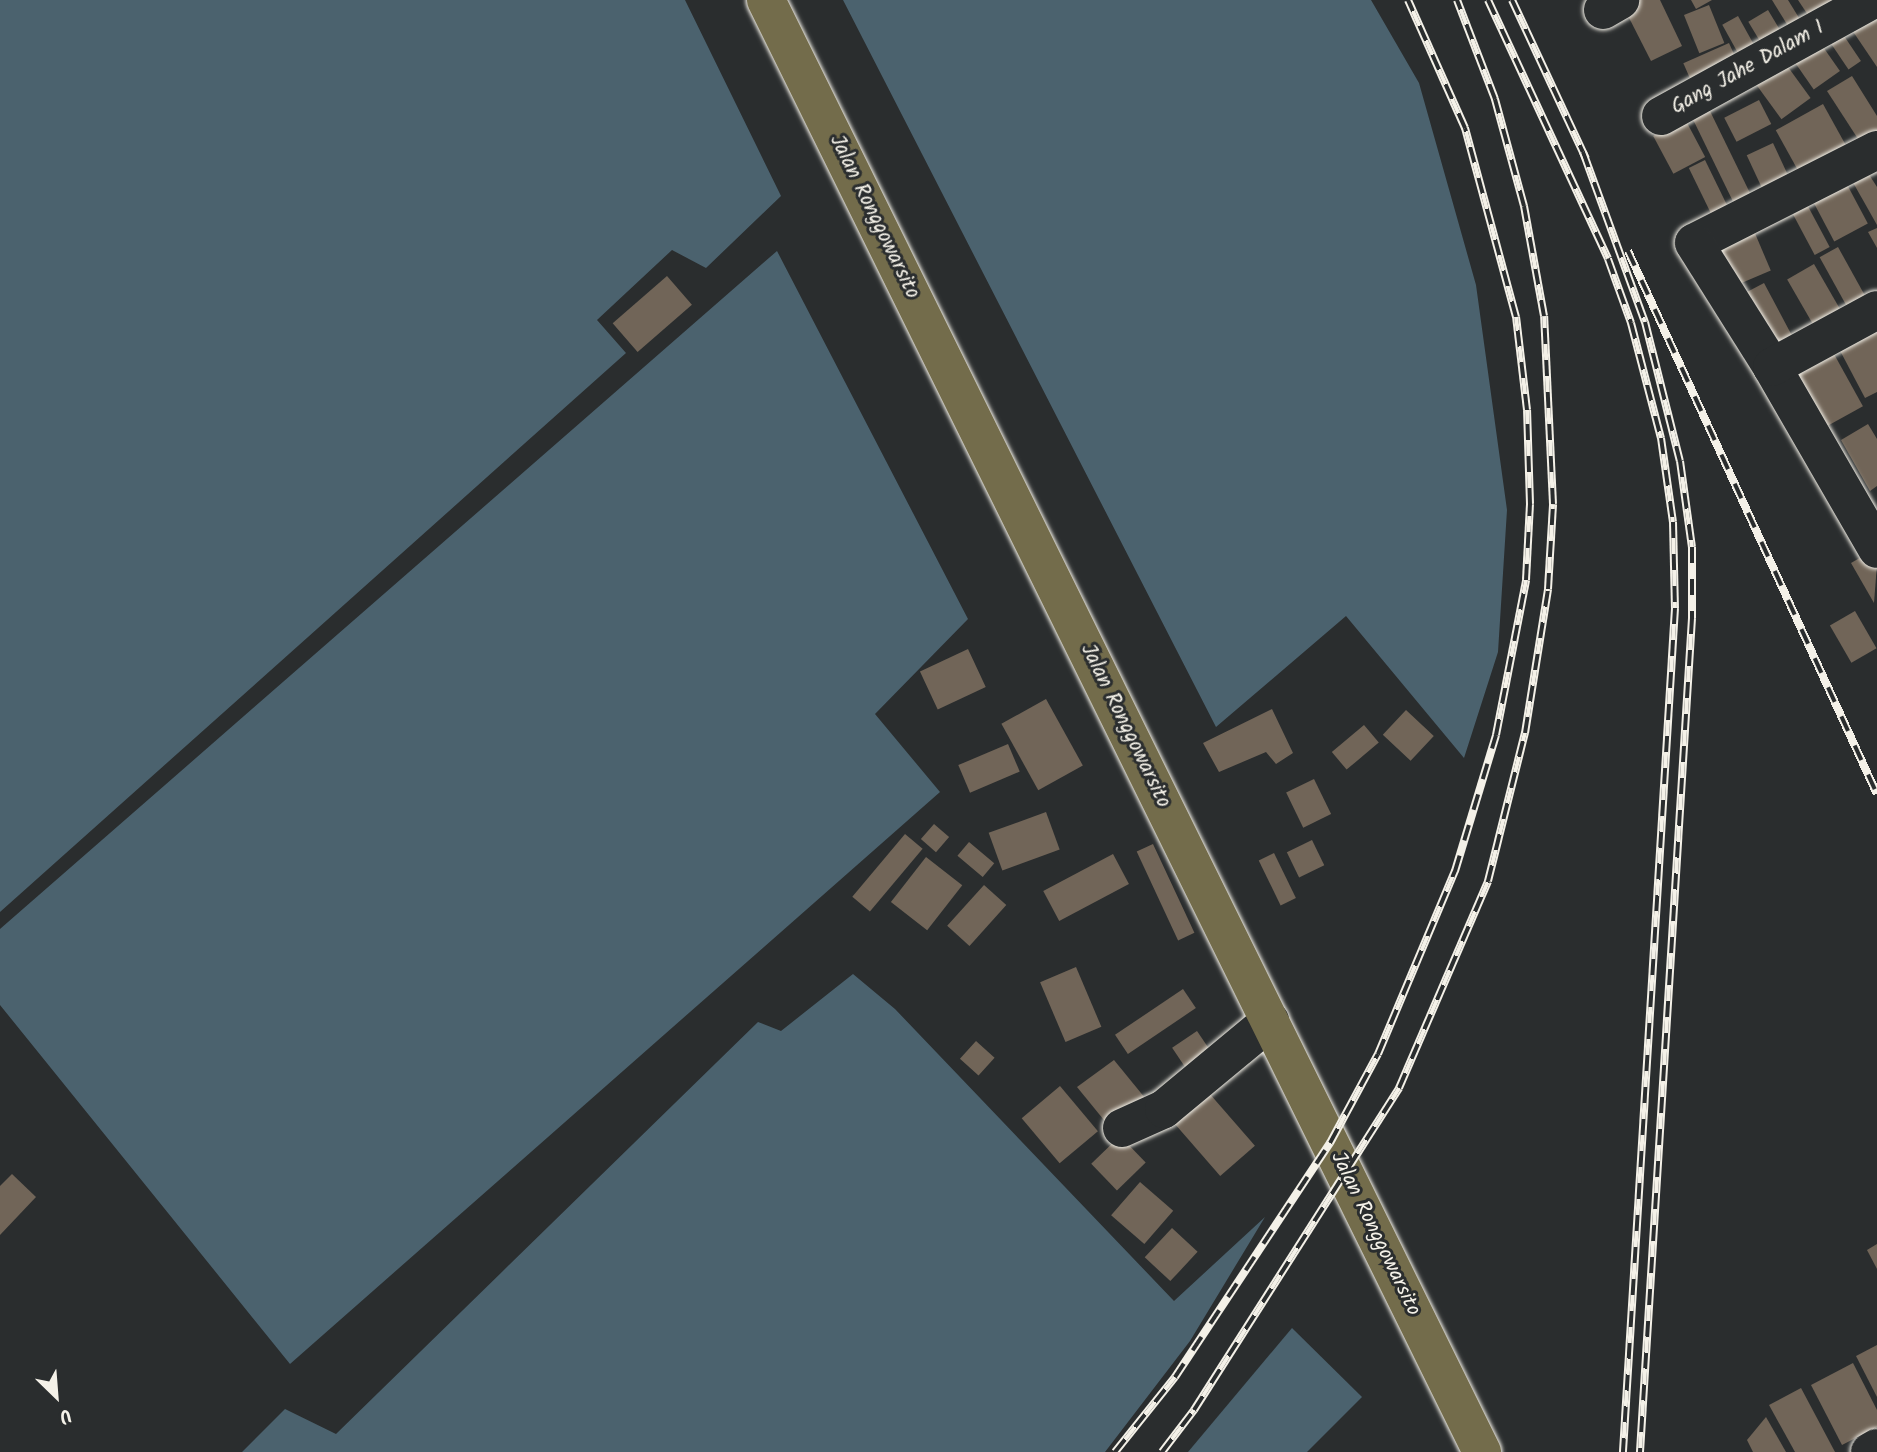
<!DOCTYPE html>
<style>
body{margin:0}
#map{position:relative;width:1877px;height:1452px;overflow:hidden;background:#2a2d2e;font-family:Kalam,sans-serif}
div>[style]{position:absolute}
.water>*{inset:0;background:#4b626e}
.building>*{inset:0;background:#716558;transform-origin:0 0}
.roads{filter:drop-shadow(0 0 2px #f4f1e8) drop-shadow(0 0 2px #f4f1e8)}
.street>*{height:38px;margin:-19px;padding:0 19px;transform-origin:19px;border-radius:19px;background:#2a2d2e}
.primary>*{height:38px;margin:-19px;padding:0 19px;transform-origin:19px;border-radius:19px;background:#736c4b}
.rail>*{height:8px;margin-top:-4px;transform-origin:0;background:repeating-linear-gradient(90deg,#2a2d2e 0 16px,#f4f1e8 0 32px);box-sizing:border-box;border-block:2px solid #f4f1e8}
span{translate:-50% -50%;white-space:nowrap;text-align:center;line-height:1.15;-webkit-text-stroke:6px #2a2d2e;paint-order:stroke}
.street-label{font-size:21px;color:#f4f1e8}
.north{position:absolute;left:21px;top:1361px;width:70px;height:70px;-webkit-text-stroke:5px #2a2d2e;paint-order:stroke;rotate:155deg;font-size:19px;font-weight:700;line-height:28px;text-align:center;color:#f4f1e8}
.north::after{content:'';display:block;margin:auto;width:24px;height:32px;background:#f4f1e8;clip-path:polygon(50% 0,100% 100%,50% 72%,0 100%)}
</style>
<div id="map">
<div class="water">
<div style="clip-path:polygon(0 0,685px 0,781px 196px,706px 268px,672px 250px,597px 320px,626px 353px,0 912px)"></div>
<div style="clip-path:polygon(843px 0,1371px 0,1419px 83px,1476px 285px,1507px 510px,1498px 652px,1464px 758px,1346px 616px,1216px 727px)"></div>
<div style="clip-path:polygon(777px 251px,968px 619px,875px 714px,940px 792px,290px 1364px,0 1005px,0 929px)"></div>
<div style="clip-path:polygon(853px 974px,895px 1009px,1174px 1301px,1265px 1217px,1190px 1341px,1105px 1452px,242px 1452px,285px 1409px,336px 1434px,758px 1022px,781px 1031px)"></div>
<div style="clip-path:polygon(1292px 1328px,1362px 1397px,1307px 1452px,1188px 1452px)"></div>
</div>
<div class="building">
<div style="clip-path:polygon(1630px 0,1660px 0,1682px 46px,1651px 61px,1622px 4px)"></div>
<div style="clip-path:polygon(1691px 0,1712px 0,1696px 9px)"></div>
<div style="clip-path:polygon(1772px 0,1788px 0,1804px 26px,1793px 34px)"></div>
<div style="clip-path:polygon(1798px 0,1852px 0,1814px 24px)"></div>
<div style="left:1709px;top:5px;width:41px;height:27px;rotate:68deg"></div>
<div style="left:1768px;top:10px;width:37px;height:23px;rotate:59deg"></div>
<div style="clip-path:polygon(1877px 15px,1877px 67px,1852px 30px)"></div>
<div style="left:1738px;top:16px;width:49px;height:18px;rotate:61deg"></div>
<div style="left:1838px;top:27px;width:41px;height:15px;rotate:56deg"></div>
<div style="left:1729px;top:43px;width:27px;height:50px;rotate:66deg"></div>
<div style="left:1821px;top:44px;width:33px;height:32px;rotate:55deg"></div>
<div style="left:1780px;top:56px;width:52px;height:36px;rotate:54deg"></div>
<div style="clip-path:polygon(1852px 76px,1877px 116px,1877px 131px,1860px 142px,1827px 91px)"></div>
<div style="left:1759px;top:100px;width:27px;height:39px;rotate:63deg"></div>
<div style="left:1823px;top:104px;width:50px;height:54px;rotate:61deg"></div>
<div style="left:1709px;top:109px;width:106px;height:19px;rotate:64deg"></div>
<div style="left:1685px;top:119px;width:43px;height:36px;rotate:62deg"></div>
<div style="left:1773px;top:143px;width:41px;height:29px;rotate:65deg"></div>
<div style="left:1705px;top:160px;width:64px;height:18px;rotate:64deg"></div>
<div style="clip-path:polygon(1861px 162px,1877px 187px,1877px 225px,1846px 170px)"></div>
<div style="left:1842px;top:175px;width:55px;height:38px;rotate:62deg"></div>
<div style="left:1802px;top:195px;width:59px;height:17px;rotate:62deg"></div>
<div style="clip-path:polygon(1877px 228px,1877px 248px,1868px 232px)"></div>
<div style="left:1754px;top:231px;width:43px;height:44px;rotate:67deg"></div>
<div style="left:1838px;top:247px;width:68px;height:21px;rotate:61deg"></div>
<div style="left:1814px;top:264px;width:58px;height:31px;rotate:60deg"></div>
<div style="left:667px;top:276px;width:38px;height:72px;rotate:49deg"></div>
<div style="left:1764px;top:283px;width:67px;height:29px;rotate:62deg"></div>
<div style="clip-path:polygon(1872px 323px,1877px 332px,1877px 392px,1865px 398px,1836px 343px)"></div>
<div style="left:1829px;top:345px;width:70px;height:46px;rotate:61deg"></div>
<div style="clip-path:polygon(1868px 424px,1877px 439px,1877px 486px,1870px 491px,1841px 440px)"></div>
<div style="clip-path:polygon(1870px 552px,1877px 564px,1874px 603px,1851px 563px)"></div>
<div style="left:1855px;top:611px;width:43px;height:29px;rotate:60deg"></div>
<div style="left:968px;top:649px;width:42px;height:53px;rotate:65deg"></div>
<div style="left:1046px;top:699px;width:76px;height:51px;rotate:61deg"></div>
<div style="clip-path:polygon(1272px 709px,1293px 753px,1276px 764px,1266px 752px,1219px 772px,1203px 743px)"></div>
<div style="left:1406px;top:710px;width:38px;height:34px;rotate:43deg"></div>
<div style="left:1364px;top:725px;width:23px;height:42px;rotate:50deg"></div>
<div style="left:1008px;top:744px;width:30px;height:54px;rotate:67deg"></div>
<div style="left:1314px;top:779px;width:39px;height:31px;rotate:64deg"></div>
<div style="left:1046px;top:812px;width:40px;height:61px;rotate:70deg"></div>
<div style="left:934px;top:824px;width:20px;height:20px;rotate:41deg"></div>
<div style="left:905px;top:834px;width:23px;height:82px;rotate:40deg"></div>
<div style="left:1312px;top:840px;width:28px;height:28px;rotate:64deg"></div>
<div style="left:969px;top:842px;width:33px;height:18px;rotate:40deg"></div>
<div style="left:1153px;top:844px;width:98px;height:18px;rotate:65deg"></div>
<div style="left:1274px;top:853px;width:50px;height:17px;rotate:64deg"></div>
<div style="left:1113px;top:854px;width:34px;height:79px;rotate:62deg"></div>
<div style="left:926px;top:857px;width:46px;height:57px;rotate:38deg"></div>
<div style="left:984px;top:885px;width:30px;height:55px;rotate:42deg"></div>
<div style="left:1076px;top:967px;width:65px;height:39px;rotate:67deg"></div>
<div style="left:1183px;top:989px;width:23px;height:82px;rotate:56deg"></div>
<div style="left:1197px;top:1031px;width:30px;height:30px;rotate:56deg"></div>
<div style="left:976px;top:1041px;width:25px;height:24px;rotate:42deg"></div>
<div style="clip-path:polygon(1114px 1060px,1154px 1109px,1108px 1125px,1077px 1087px)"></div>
<div style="left:1060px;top:1086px;width:59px;height:50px;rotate:50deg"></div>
<div style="left:1209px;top:1093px;width:70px;height:46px;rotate:49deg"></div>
<div style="left:1120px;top:1136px;width:37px;height:40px;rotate:46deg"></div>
<div style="clip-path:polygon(12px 1174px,36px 1197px,0 1235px,0 1186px)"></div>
<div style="left:1140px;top:1182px;width:44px;height:44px;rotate:41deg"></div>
<div style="left:1172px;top:1228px;width:35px;height:40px;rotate:43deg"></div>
<div style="clip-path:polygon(1877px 1244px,1877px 1269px,1867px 1250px)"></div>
<div style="clip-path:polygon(1877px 1345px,1877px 1397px,1856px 1356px)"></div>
<div style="clip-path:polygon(1853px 1363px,1877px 1410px,1877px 1427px,1842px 1445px,1811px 1385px)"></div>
<div style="clip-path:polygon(1801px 1388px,1835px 1452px,1795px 1452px,1769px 1405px)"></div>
<div style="clip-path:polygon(1766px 1417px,1786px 1452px,1753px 1452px,1747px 1440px)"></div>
</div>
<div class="roads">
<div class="street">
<div style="left:1603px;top:10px;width:20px;rotate:-30deg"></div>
<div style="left:1661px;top:116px;width:241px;rotate:-28.8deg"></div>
<div style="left:1877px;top:150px;width:205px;rotate:153.1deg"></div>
<div style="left:1694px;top:243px;width:146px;rotate:57.8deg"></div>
<div style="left:1772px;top:367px;width:210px;rotate:60deg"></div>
<div style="left:1772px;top:367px;width:119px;rotate:-28.5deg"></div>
<div style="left:1122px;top:1128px;width:46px;rotate:-24.3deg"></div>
<div style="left:1164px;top:1109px;width:138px;rotate:-39.7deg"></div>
<div style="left:1870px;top:1452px;width:8px;rotate:-30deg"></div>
</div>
<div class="primary">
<div style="left:766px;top:0;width:1619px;rotate:63.75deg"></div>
</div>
</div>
<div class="rail">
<div style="left:1488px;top:0;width:285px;rotate:65.1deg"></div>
<div style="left:1608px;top:259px;width:68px;rotate:70.2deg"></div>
<div style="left:1631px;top:323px;width:119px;rotate:75.4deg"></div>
<div style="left:1661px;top:438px;width:85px;rotate:81.9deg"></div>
<div style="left:1673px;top:522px;width:86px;rotate:88.7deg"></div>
<div style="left:1675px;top:608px;width:846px;rotate:93.53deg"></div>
<div style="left:1512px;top:0;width:175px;rotate:65deg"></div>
<div style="left:1583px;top:152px;width:181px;rotate:70deg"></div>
<div style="left:1645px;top:322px;width:143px;rotate:75.9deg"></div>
<div style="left:1680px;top:461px;width:87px;rotate:82.1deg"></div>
<div style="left:1692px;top:547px;width:71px;rotate:90deg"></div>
<div style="left:1692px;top:618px;width:836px;rotate:93.57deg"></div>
<div style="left:1628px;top:251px;width:597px;rotate:65.37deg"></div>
<div style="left:1115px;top:1452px;width:96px;rotate:-51.3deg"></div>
<div style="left:1175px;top:1377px;width:281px;rotate:-56.5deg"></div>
<div style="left:1330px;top:1143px;width:101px;rotate:-61.7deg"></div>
<div style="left:1378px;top:1054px;width:199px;rotate:-67.2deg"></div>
<div style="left:1455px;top:871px;width:142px;rotate:-73.2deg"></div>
<div style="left:1496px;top:735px;width:158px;rotate:-79deg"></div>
<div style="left:1526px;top:580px;width:76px;rotate:-87deg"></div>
<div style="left:1530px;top:504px;width:94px;rotate:-91.8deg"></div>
<div style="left:1527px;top:410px;width:94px;rotate:-96.7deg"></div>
<div style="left:1516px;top:317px;width:196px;rotate:-105.1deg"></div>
<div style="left:1465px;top:128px;width:140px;rotate:-114deg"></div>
<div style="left:1162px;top:1452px;width:53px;rotate:-52.7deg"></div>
<div style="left:1194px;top:1410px;width:382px;rotate:-57.5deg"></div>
<div style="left:1399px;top:1088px;width:225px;rotate:-66.7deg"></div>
<div style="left:1488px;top:881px;width:153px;rotate:-76deg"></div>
<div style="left:1525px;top:733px;width:146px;rotate:-80.9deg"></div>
<div style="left:1548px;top:589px;width:85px;rotate:-86.6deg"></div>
<div style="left:1553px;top:504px;width:188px;rotate:-92.7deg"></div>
<div style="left:1544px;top:316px;width:112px;rotate:-100.3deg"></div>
<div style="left:1524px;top:206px;width:111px;rotate:-105.2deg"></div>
<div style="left:1495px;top:99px;width:106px;rotate:-111deg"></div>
</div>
<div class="street-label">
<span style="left:1748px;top:68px;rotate:-29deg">Gang Jahe Dalam I</span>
<span style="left:874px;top:217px;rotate:64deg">Jalan Ronggowarsito</span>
<span style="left:1125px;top:726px;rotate:64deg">Jalan Ronggowarsito</span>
<span style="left:1375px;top:1234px;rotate:64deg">Jalan Ronggowarsito</span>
</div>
<div class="north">U</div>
</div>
